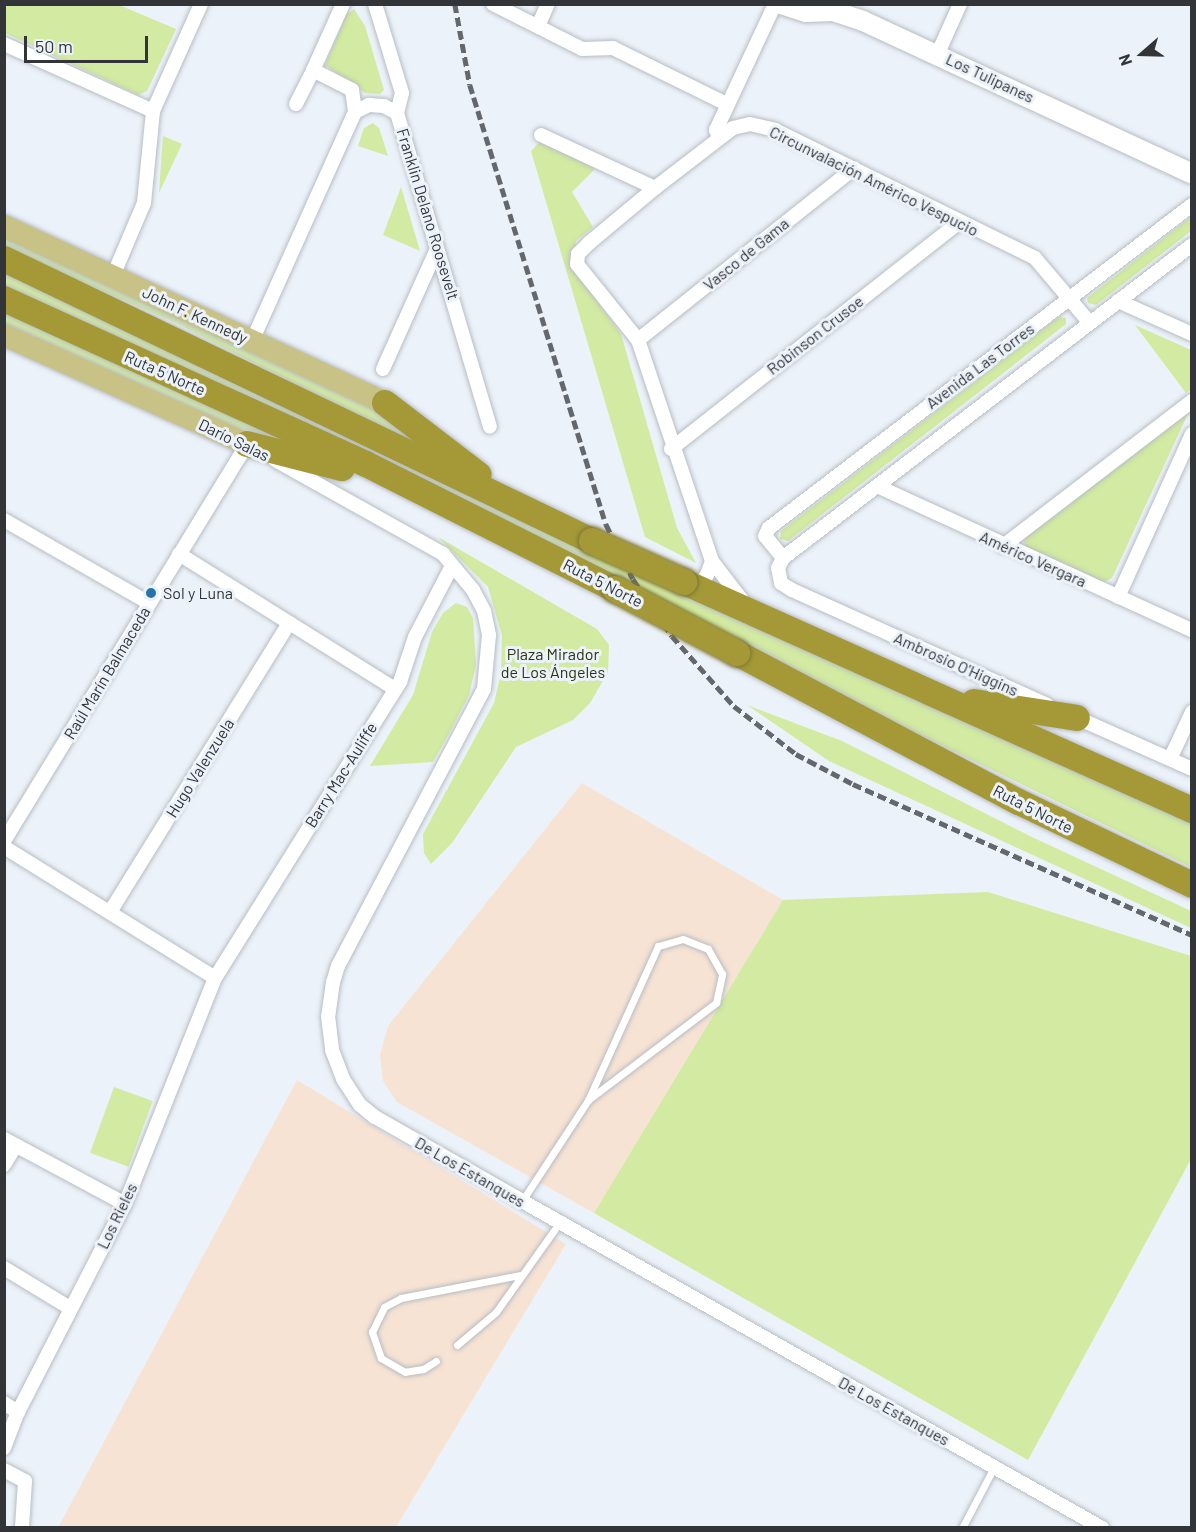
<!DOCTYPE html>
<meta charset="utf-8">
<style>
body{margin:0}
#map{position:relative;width:1196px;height:1532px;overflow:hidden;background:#ecf2f9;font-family:Barlow,sans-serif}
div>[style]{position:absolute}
.industrial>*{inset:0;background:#f7e3d3}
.green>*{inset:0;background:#d2eaa1;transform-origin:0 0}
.roads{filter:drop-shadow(0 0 2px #b7bdc3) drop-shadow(0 0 2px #b7bdc3)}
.lane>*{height:7px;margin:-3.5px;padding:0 3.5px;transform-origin:3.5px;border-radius:3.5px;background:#fff}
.street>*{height:14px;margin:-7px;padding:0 7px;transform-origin:7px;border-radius:7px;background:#fff}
.secondary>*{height:20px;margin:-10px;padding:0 10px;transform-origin:10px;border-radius:10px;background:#fff}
.primary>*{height:22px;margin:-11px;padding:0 11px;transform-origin:11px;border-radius:11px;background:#c9c287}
.highway>*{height:26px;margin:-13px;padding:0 13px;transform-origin:13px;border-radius:13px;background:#a59937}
.rail>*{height:4.5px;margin-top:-2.25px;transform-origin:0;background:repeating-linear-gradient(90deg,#64676c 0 9px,transparent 0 13.5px)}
.bridges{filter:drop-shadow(0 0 2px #7d7637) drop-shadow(0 0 2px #7d7637)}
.highway-bridge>*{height:26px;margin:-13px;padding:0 13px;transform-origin:13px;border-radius:13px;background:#a59937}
.dots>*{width:16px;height:16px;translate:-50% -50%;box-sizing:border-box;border:3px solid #ecf2f9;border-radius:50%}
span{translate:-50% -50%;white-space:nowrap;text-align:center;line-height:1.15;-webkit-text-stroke:6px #ecf2f9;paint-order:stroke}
.street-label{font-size:16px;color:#323437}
.poi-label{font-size:16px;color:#323437}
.left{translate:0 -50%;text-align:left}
.park-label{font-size:16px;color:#2a350b}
.frame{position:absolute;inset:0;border:6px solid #323437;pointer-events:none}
.north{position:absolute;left:1112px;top:24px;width:60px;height:60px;-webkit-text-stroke:4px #ecf2f9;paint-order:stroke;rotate:250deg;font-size:16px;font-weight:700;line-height:24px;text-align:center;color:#323437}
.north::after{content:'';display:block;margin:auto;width:21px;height:27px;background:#323437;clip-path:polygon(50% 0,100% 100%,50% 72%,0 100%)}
.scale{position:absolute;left:24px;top:36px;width:124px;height:27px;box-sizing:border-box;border:3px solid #323437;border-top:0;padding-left:8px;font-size:18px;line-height:21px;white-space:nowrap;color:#323437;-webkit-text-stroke:4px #ecf2f9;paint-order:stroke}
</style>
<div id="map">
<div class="industrial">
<div style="clip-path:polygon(582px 783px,783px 900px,594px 1213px,397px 1102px,383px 1081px,380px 1055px,388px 1026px)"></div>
<div style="clip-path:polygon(297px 1080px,566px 1244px,396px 1527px,58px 1528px)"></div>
</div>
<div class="green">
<div style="clip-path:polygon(5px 4px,119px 5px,176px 29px,147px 91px,138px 95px,5px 33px)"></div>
<div style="clip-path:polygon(354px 9px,365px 26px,384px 90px,380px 94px,365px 93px,325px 65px,346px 15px)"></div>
<div style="clip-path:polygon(373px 123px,379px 128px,388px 156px,358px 146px,364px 128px)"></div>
<div style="clip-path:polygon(163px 136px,182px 144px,159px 193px)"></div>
<div style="clip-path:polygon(541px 140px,595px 169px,572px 192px,593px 227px,576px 241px,572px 266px,621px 334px,677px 528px,696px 563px,645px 537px,531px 151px)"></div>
<div style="clip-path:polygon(401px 187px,420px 251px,383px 235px)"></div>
<div style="clip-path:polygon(1191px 217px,1191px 231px,1096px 305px,1088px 303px,1087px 298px)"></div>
<div style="clip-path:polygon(5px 235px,389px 416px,444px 460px,178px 324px,5px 248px)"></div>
<div style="clip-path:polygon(5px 267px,1191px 822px,1191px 867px,5px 288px)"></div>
<div style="clip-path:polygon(5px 313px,304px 448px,200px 415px,5px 327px)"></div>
<div style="clip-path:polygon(1059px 317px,1066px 318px,1066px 324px,788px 541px,780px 539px,781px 531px)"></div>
<div style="clip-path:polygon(1135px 325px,1191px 350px,1191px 389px,1186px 393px)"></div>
<div style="clip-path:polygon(1191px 407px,1112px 578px,1104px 582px,1025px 547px,1024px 539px)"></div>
<div style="clip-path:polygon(438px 537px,597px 629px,609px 645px,608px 672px,590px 703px,573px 720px,516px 747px,452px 843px,431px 864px,424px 853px,423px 834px,494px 703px,501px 674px,502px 635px,488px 587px)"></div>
<div style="clip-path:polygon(456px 603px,467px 607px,473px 618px,476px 665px,469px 695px,450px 732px,433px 762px,370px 766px,413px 695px,432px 632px,443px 613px)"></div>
<div style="clip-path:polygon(747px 705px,842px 741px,1034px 838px,1191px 911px,1191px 928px,829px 761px)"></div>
<div style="clip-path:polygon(988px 892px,1191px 956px,1191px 1159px,1028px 1460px,594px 1213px,783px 900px)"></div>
<div style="left:114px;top:1087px;width:41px;height:70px;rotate:20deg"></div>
</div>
<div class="roads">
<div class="lane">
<div style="left:522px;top:1201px;width:121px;rotate:-56.8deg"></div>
<div style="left:588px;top:1100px;width:161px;rotate:-37.2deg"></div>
<div style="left:716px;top:1003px;width:30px;rotate:-78deg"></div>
<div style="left:722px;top:974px;width:29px;rotate:-119deg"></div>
<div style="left:708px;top:949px;width:27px;rotate:-158deg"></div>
<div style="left:683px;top:939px;width:26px;rotate:164deg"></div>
<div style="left:658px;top:946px;width:169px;rotate:114.4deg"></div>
<div style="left:457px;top:1345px;width:51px;rotate:-40.2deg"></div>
<div style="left:496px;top:1312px;width:110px;rotate:-54.6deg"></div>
<div style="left:436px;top:1361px;width:15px;rotate:148deg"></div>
<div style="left:423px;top:1369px;width:18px;rotate:171deg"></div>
<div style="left:405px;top:1372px;width:28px;rotate:-150deg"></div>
<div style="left:381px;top:1358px;width:28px;rotate:-109deg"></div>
<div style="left:372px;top:1332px;width:28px;rotate:-64deg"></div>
<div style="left:384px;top:1307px;width:19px;rotate:-28deg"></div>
<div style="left:401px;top:1298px;width:122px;rotate:-10.9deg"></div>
<div style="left:962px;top:1528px;width:69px;rotate:-62.3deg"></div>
</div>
<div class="street">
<div style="left:343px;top:4px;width:72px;rotate:114.4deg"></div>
<div style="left:313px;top:70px;width:44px;rotate:27.1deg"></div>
<div style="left:352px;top:90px;width:22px;rotate:82deg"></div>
<div style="left:375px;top:4px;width:93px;rotate:73.1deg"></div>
<div style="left:402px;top:93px;width:21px;rotate:104deg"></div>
<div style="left:493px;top:4px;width:100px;rotate:26.8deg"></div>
<div style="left:582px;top:49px;width:31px;rotate:-2deg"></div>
<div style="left:613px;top:48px;width:127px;rotate:26.2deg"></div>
<div style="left:538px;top:26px;width:24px;rotate:-66deg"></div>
<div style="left:4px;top:44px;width:163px;rotate:24.2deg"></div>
<div style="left:938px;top:53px;width:54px;rotate:-65.8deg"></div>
<div style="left:296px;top:104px;width:38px;rotate:-63deg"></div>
<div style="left:541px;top:135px;width:126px;rotate:24.9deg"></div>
<div style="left:719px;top:137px;width:8px;rotate:-113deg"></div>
<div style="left:716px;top:130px;width:139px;rotate:-64.9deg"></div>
<div style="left:113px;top:276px;width:79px;rotate:-67deg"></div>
<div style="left:144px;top:203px;width:92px;rotate:-84.4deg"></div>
<div style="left:153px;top:111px;width:117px;rotate:-65.8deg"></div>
<div style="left:1118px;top:301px;width:81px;rotate:24deg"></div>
<div style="left:638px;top:340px;width:276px;rotate:-38.5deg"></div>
<div style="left:252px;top:341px;width:251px;rotate:-65.8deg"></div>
<div style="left:355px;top:112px;width:16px;rotate:-27deg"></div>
<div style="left:369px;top:105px;width:15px;rotate:4deg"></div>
<div style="left:384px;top:106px;width:15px;rotate:28deg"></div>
<div style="left:397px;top:113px;width:327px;rotate:73.5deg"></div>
<div style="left:383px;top:369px;width:129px;rotate:-65.8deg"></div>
<div style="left:671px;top:449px;width:367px;rotate:-38.2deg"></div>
<div style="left:275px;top:460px;width:193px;rotate:29.2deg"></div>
<div style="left:443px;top:554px;width:47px;rotate:50.2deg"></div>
<div style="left:473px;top:590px;width:24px;rotate:62deg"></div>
<div style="left:484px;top:611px;width:25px;rotate:78deg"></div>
<div style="left:489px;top:635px;width:54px;rotate:95.3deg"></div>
<div style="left:484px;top:689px;width:313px;rotate:117.8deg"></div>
<div style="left:338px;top:966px;width:17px;rotate:107deg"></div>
<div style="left:333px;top:982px;width:34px;rotate:98deg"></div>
<div style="left:328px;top:1016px;width:34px;rotate:83deg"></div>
<div style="left:332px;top:1050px;width:31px;rotate:69deg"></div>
<div style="left:343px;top:1079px;width:31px;rotate:57deg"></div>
<div style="left:360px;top:1105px;width:19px;rotate:39deg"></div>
<div style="left:375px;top:1117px;width:169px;rotate:29.7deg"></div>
<div style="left:522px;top:1201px;width:666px;rotate:29.41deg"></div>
<div style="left:877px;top:486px;width:346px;rotate:24.6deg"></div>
<div style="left:4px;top:520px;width:167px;rotate:29.8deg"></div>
<div style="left:1003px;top:546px;width:238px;rotate:-37.5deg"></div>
<div style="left:179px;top:554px;width:255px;rotate:32deg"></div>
<div style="left:783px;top:558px;width:28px;rotate:-129deg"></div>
<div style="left:765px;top:536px;width:9px;rotate:-63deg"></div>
<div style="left:769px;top:528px;width:532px;rotate:-37.37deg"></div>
<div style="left:696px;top:588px;width:17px;rotate:-50deg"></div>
<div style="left:707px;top:575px;width:15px;rotate:-70deg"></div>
<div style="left:1118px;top:597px;width:179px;rotate:-65.6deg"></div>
<div style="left:745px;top:604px;width:54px;rotate:-127.5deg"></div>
<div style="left:712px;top:561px;width:233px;rotate:-108.5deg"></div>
<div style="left:638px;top:340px;width:97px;rotate:-128.8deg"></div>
<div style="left:577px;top:264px;width:10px;rotate:-84deg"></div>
<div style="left:578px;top:254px;width:16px;rotate:-45deg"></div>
<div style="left:589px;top:243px;width:86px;rotate:-39.8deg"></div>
<div style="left:655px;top:188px;width:98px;rotate:-37.6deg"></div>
<div style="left:733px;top:128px;width:17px;rotate:-13deg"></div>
<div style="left:750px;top:124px;width:26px;rotate:13deg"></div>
<div style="left:775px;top:130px;width:290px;rotate:26.2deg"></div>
<div style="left:1035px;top:258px;width:84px;rotate:49.8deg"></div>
<div style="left:1047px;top:705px;width:280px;rotate:-155.7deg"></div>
<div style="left:792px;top:590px;width:13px;rotate:-148deg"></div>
<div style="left:781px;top:583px;width:15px;rotate:-101deg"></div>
<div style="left:778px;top:568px;width:11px;rotate:-63deg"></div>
<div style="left:783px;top:558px;width:515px;rotate:-37.43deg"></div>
<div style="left:1073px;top:716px;width:130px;rotate:24deg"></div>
<div style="left:1170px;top:759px;width:52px;rotate:-64.9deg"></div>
<div style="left:4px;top:841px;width:465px;rotate:-58.5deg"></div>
<div style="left:247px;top:444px;width:4px;rotate:34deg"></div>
<div style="left:4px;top:847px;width:248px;rotate:31.8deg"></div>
<div style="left:110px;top:912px;width:340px;rotate:-58.2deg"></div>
<div style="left:4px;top:1139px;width:137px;rotate:28.2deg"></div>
<div style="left:4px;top:1165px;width:23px;rotate:-59deg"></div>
<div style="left:4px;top:1268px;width:77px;rotate:31.2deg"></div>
<div style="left:4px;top:1403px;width:17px;rotate:33deg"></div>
<div style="left:4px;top:1448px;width:39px;rotate:-69deg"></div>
<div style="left:18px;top:1412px;width:234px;rotate:-62.8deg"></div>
<div style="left:125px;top:1204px;width:243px;rotate:-68.3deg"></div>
<div style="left:215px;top:978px;width:349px;rotate:-58deg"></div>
<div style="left:400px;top:682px;width:47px;rotate:-71.6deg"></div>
<div style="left:415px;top:637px;width:80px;rotate:-62.5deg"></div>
<div style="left:4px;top:1470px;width:24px;rotate:28deg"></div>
<div style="left:25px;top:1481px;width:47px;rotate:93.7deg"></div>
</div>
<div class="secondary">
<div style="left:781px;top:4px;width:26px;rotate:18deg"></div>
<div style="left:806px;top:12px;width:27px;rotate:-2deg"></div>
<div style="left:833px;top:11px;width:32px;rotate:18deg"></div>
<div style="left:863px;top:21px;width:363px;rotate:24.9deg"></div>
</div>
<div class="primary">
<div style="left:4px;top:226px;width:420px;rotate:24.9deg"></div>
<div style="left:4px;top:335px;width:266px;rotate:24.2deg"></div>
</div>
<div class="highway">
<div style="left:4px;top:259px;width:652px;rotate:25.62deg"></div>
<div style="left:4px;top:299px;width:398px;rotate:24.5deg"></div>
<div style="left:366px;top:464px;width:279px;rotate:26.7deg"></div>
<div style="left:385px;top:403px;width:118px;rotate:37.5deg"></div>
<div style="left:247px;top:444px;width:98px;rotate:14.2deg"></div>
<div style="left:684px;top:582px;width:557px;rotate:24.17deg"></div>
<div style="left:737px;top:653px;width:319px;rotate:27.9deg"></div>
<div style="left:1019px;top:802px;width:192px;rotate:25.6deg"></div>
<div style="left:974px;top:702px;width:104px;rotate:8.8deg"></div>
</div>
</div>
<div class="rail">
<div style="left:455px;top:4px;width:82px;rotate:79.5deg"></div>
<div style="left:470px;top:85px;width:460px;rotate:72.8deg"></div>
<div style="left:606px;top:524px;width:61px;rotate:63.9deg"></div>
<div style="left:633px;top:579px;width:69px;rotate:55.6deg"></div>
<div style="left:672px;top:636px;width:94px;rotate:48.5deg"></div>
<div style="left:734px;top:706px;width:78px;rotate:37.7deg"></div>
<div style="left:796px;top:754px;width:64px;rotate:27.8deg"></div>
<div style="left:853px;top:784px;width:371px;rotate:24deg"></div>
</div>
<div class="bridges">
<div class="highway-bridge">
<div style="left:592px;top:541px;width:101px;rotate:24deg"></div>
<div style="left:615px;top:589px;width:138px;rotate:27.7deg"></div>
</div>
</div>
<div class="dots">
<div style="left:151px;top:593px;background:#2874a7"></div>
</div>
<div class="street-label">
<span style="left:990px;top:78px;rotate:25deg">Los Tulipanes</span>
<span style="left:874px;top:181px;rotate:26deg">Circunvalación Américo Vespucio</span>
<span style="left:428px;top:214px;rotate:73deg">Franklin Delano Roosevelt</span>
<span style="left:746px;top:254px;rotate:-39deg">Vasco de Gama</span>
<span style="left:195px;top:315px;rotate:25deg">John F. Kennedy</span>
<span style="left:815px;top:335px;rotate:-38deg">Robinson Crusoe</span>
<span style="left:980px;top:366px;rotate:-37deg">Avenida Las Torres</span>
<span style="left:165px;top:373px;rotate:24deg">Ruta 5 Norte</span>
<span style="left:234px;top:440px;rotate:26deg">Darío Salas</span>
<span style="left:1033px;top:559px;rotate:24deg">Américo Vergara</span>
<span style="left:603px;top:583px;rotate:27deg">Ruta 5 Norte</span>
<span style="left:956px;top:664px;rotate:24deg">Ambrosio O'Higgins</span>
<span style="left:107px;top:673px;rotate:-59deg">Raúl Marín Balmaceda</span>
<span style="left:200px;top:768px;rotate:-58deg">Hugo Valenzuela</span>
<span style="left:341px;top:775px;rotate:-58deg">Barry Mac-Auliffe</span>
<span style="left:1033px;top:809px;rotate:27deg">Ruta 5 Norte</span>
<span style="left:470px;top:1172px;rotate:30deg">De Los Estanques</span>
<span style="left:117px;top:1216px;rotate:-64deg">Los Rieles</span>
<span style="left:894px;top:1411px;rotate:29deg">De Los Estanques</span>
</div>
<div class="poi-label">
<span class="left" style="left:163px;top:593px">Sol y Luna</span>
</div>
<div class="park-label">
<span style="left:553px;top:663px">Plaza Mirador<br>de Los Ángeles</span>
</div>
<div class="frame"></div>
<div class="north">N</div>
<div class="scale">50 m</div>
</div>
